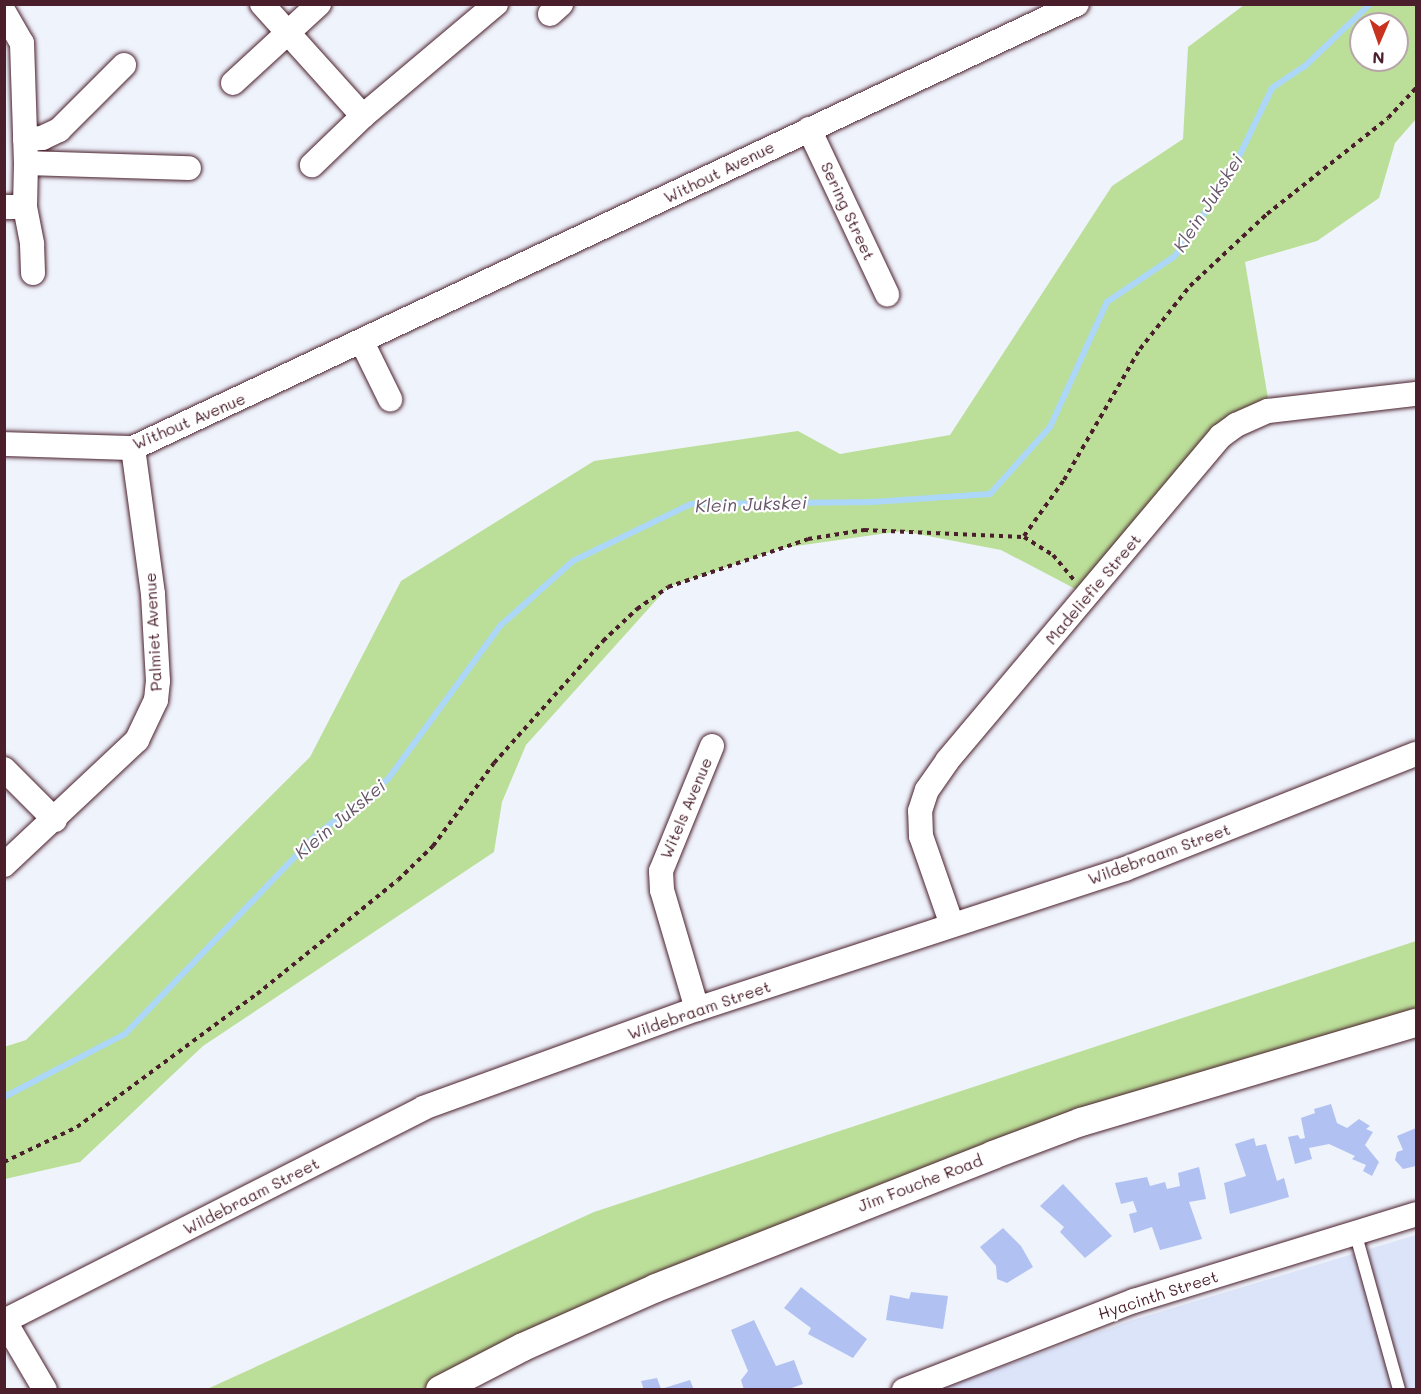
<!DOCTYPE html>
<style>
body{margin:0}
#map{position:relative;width:1421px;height:1394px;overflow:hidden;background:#eff3fc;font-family:Mali,sans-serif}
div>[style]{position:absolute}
.built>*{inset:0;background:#dce4f9}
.green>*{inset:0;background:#bbdf99}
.stream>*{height:6px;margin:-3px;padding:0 3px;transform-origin:3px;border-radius:3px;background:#acd7f8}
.building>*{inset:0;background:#b1c2f2}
.path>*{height:4px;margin-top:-2px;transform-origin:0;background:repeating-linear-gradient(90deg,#4a1f2b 0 4.5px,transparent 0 9px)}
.roads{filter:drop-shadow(0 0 2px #4a1f2b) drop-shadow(0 0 2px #4a1f2b)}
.service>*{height:12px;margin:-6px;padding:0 6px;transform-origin:6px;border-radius:6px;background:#fff}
.minor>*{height:24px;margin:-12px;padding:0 12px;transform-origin:12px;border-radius:12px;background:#fff}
.tertiary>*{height:28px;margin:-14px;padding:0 14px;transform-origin:14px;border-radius:14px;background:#fff}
span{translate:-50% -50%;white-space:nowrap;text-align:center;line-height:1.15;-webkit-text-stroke:4.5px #fff;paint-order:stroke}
.street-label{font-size:16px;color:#4a1f2b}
.water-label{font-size:18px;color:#675668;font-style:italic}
.frame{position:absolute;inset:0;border:6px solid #4a1f2b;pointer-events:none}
.north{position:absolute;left:1349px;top:12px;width:60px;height:60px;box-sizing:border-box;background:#fff;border:2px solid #b7a5aa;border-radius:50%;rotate:182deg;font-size:16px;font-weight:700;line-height:24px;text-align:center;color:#4a1f2b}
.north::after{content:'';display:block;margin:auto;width:21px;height:27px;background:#c8321e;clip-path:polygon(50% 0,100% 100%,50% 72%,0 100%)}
</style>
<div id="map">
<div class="built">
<div style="clip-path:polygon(1416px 1235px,1416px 1389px,937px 1390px,1130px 1321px)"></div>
</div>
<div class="green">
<div style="clip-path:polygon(evenodd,1244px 5px,1416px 5px,1416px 119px,1395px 143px,1379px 198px,1317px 241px,1245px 262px,1271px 416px,1246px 423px,1085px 594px,1001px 550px,902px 531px,782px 548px,668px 587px,526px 745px,502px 802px,494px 852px,203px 1046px,80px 1162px,5px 1179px,4px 1047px,26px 1040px,310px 757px,401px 581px,594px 461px,798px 431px,840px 454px,950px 435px,1112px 186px,1183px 139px,1188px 47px,1244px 5px,1361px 24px,1397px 24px,1397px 60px,1361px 60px,1361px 24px)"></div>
<div style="clip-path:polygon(1416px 941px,1416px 1023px,1162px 1094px,435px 1389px,205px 1390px,594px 1212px)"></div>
</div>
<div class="stream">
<div style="left:4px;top:1097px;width:136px;rotate:-27.5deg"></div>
<div style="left:125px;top:1034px;width:274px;rotate:-46.2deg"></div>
<div style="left:315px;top:836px;width:93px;rotate:-38deg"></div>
<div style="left:388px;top:779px;width:190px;rotate:-53.8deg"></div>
<div style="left:500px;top:626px;width:98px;rotate:-41.7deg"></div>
<div style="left:573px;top:561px;width:131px;rotate:-25.8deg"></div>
<div style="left:691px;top:504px;width:181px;rotate:-0.6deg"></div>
<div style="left:872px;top:502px;width:118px;rotate:-3.9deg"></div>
<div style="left:990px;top:494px;width:90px;rotate:-48.2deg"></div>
<div style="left:1050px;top:427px;width:137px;rotate:-65.5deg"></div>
<div style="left:1107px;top:302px;width:82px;rotate:-34.1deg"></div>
<div style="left:1175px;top:256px;width:96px;rotate:-55.6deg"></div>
<div style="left:1229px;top:177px;width:99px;rotate:-64.2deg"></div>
<div style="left:1272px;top:88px;width:40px;rotate:-34deg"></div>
<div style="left:1305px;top:66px;width:90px;rotate:-43.6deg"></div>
</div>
<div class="building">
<div style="clip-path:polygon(1331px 1104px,1337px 1123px,1347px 1128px,1359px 1119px,1370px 1126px,1366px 1129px,1373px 1132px,1365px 1145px,1379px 1162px,1372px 1176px,1363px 1171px,1366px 1165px,1352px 1159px,1355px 1156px,1329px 1144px,1309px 1148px,1312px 1159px,1295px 1164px,1288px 1137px,1298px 1135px,1300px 1139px,1305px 1138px,1301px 1118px,1315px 1113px,1314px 1109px)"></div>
<div style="clip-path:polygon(1416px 1128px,1416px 1166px,1403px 1169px,1395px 1160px,1397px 1152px,1403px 1150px,1397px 1136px)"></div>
<div style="clip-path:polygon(1254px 1138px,1256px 1146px,1266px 1144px,1277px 1181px,1284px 1178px,1289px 1197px,1230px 1214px,1224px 1183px,1246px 1176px,1235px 1144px)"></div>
<div style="clip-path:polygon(1199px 1167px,1206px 1199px,1189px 1202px,1202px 1239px,1160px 1250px,1152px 1227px,1134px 1233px,1129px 1214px,1137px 1212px,1133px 1201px,1121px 1204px,1115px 1183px,1147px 1177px,1150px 1186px,1165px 1182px,1167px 1189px,1180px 1186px,1178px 1173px)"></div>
<div style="clip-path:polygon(1063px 1184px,1112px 1236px,1085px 1258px,1060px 1232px,1064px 1227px,1040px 1206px)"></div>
<div style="clip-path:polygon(1003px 1228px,1021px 1246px,1033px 1267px,1007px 1283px,997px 1279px,996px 1266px,980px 1247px)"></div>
<div style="clip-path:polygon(801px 1287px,867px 1339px,853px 1358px,808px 1334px,811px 1328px,784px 1308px)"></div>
<div style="clip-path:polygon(911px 1292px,948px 1296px,943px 1329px,886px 1320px,890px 1295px,909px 1299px)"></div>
<div style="clip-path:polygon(754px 1320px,776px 1366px,794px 1360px,803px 1384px,786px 1390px,744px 1390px,741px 1380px,748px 1371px,731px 1330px)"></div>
<div style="clip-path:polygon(657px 1378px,661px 1389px,690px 1380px,694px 1390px,644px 1390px,641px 1381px)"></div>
</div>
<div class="path">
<div style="left:1024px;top:536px;width:69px;rotate:-54.5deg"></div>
<div style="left:1064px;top:480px;width:151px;rotate:-59.9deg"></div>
<div style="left:1140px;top:349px;width:80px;rotate:-51.6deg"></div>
<div style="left:1190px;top:286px;width:105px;rotate:-43.1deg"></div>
<div style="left:1267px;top:214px;width:154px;rotate:-38.4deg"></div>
<div style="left:1388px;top:118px;width:41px;rotate:-47deg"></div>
<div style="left:4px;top:1162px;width:81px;rotate:-25.6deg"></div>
<div style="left:77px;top:1127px;width:224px;rotate:-36.5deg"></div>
<div style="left:257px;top:994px;width:181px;rotate:-39deg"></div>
<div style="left:398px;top:880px;width:49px;rotate:-44.2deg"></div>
<div style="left:433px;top:846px;width:103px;rotate:-53.7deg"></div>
<div style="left:494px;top:763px;width:164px;rotate:-48.2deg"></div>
<div style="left:603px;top:641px;width:47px;rotate:-43.3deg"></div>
<div style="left:637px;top:609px;width:38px;rotate:-35deg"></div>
<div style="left:668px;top:587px;width:148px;rotate:-18.9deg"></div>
<div style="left:808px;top:539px;width:57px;rotate:-9.1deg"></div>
<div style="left:864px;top:530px;width:160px;rotate:2.5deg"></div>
<div style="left:1024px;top:537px;width:34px;rotate:32deg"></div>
<div style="left:1053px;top:555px;width:33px;rotate:50deg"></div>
</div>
<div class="roads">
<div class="service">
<div style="left:1355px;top:1232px;width:164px;rotate:74.4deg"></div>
</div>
<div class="minor">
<div style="left:262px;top:4px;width:151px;rotate:48deg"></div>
<div style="left:363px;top:116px;width:71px;rotate:136.1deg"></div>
<div style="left:4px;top:12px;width:36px;rotate:60deg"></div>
<div style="left:22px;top:43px;width:120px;rotate:88.1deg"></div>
<div style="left:26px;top:163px;width:44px;rotate:91.3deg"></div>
<div style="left:25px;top:207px;width:21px;rotate:180deg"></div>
<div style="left:550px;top:14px;width:15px;rotate:-42deg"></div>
<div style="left:233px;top:83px;width:117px;rotate:-42.6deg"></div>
<div style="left:363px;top:116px;width:174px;rotate:-40.1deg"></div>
<div style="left:809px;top:129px;width:183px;rotate:64.7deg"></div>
<div style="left:25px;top:139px;width:17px;rotate:-3deg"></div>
<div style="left:42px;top:138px;width:19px;rotate:-25deg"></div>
<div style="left:59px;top:130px;width:92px;rotate:-45deg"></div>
<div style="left:26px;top:163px;width:163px;rotate:1.8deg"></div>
<div style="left:25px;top:207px;width:38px;rotate:79deg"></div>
<div style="left:32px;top:244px;width:29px;rotate:88deg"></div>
<div style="left:362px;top:342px;width:64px;rotate:63.8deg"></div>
<div style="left:4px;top:444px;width:129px;rotate:1.8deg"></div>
<div style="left:133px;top:448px;width:1043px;rotate:-25.19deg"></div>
<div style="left:4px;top:769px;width:72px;rotate:45deg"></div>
<div style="left:4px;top:865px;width:183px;rotate:-43.2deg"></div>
<div style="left:137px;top:740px;width:44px;rotate:-64.6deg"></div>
<div style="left:156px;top:700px;width:19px;rotate:-84deg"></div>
<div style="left:158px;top:681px;width:87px;rotate:-93.3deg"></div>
<div style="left:153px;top:594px;width:147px;rotate:-97.8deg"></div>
<div style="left:952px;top:925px;width:94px;rotate:-109.2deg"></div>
<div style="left:921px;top:836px;width:25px;rotate:-92deg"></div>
<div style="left:920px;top:811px;width:22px;rotate:-72deg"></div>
<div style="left:927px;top:790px;width:35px;rotate:-55deg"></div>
<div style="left:947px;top:761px;width:425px;rotate:-49.9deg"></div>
<div style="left:1221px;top:436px;width:19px;rotate:-36deg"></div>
<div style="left:1236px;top:425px;width:35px;rotate:-24deg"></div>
<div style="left:1268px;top:411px;width:149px;rotate:-6.6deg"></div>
<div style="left:697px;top:1009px;width:124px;rotate:-106.4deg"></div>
<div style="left:662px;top:890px;width:19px;rotate:-93deg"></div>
<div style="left:661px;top:871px;width:135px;rotate:-67.8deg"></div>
<div style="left:4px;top:1320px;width:81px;rotate:59.6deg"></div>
<div style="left:4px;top:1321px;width:470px;rotate:-26.9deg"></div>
<div style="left:423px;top:1108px;width:291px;rotate:-19.9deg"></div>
<div style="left:697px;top:1009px;width:450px;rotate:-18.1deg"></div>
<div style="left:1125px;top:869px;width:313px;rotate:-21.6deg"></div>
<div style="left:904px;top:1390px;width:247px;rotate:-21.2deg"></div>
<div style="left:1134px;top:1301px;width:295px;rotate:-17.1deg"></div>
</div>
<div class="tertiary">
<div style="left:440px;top:1390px;width:93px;rotate:-27.4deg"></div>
<div style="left:523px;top:1347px;width:145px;rotate:-23.9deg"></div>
<div style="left:656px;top:1288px;width:362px;rotate:-21.5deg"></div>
<div style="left:993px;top:1155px;width:94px;rotate:-20.6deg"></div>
<div style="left:1081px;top:1122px;width:349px;rotate:-16.5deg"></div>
</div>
</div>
<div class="street-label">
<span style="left:719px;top:172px;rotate:-26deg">Without Avenue</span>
<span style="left:848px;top:211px;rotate:65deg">Sering Street</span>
<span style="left:189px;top:421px;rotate:-23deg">Without Avenue</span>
<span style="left:1093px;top:589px;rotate:-50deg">Madeliefie Street</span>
<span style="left:153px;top:632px;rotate:-93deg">Palmiet Avenue</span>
<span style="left:686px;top:808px;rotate:-67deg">Witels Avenue</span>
<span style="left:1159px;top:854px;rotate:-20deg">Wildebraam Street</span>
<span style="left:699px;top:1010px;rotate:-19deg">Wildebraam Street</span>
<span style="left:920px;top:1183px;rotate:-21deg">Jim Fouche Road</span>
<span style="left:251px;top:1196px;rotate:-27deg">Wildebraam Street</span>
<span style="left:1158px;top:1295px;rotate:-18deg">Hyacinth Street</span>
</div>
<div class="water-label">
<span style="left:1208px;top:203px;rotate:-57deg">Klein Jukskei</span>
<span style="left:751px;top:504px;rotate:-2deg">Klein Jukskei</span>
<span style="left:340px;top:819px;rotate:-40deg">Klein Jukskei</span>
</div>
<div class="frame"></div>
<div class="north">N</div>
</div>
